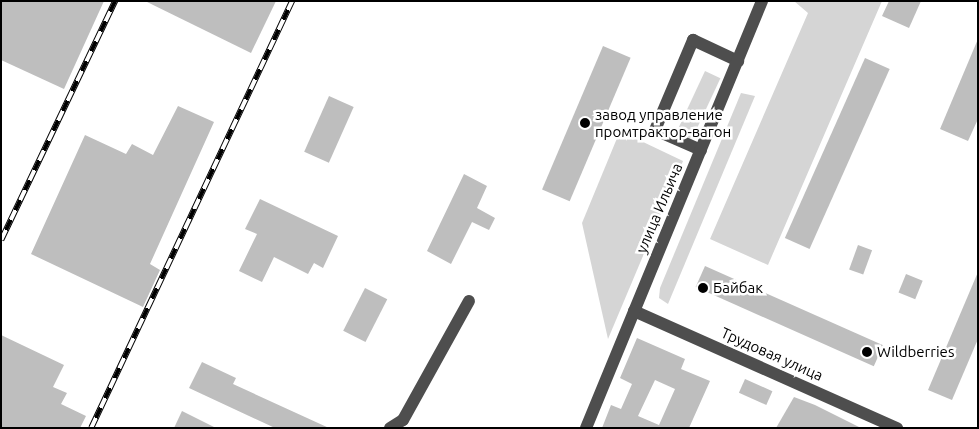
<!DOCTYPE html>
<meta charset="utf-8">
<style>
body{margin:0}
#map{position:relative;width:979px;height:429px;overflow:hidden;background:#fff;font-family:Ubuntu,sans-serif}
div>[style]{position:absolute}
.green>*{inset:0;background:#d5d5d5;transform-origin:0 0}
.building>*{inset:0;background:#bebebe;transform-origin:0 0}
.minor>*{height:12px;margin:-6px;padding:0 6px;transform-origin:6px;border-radius:6px;background:#4e4e4e}
.rail>*{height:5.5px;margin-top:-2.75px;transform-origin:0;background:repeating-linear-gradient(90deg,#fff 0 11px,#000 0 22px);box-sizing:border-box;border-block:1px solid #000}
.dots>*{width:14px;height:14px;translate:-50% -50%;box-sizing:border-box;border:2px solid #fff;border-radius:50%}
span{translate:-50% -50%;white-space:nowrap;text-align:center;line-height:1.15;-webkit-text-stroke:5px #fff;paint-order:stroke}
.poi-label{font-size:15px;color:#000}
.left{translate:0 -50%;text-align:left}
.street-label{font-size:15px;color:#000}
.frame{position:absolute;inset:0;border:2px solid #000;pointer-events:none}
</style>
<div id="map">
<div class="green">
<div style="clip-path:polygon(794px 1px,882px 1px,768px 265px,710px 239px,808px 13px)"></div>
<div style="left:705px;top:71px;width:17px;height:68px;rotate:25deg"></div>
<div style="clip-path:polygon(741px 93px,755px 96px,668px 304px,659px 298px,660px 288px)"></div>
<div style="clip-path:polygon(620px 131px,683px 161px,608px 339px,582px 223px)"></div>
</div>
<div class="building">
<div style="clip-path:polygon(1px 1px,104px 1px,64px 89px,1px 60px)"></div>
<div style="clip-path:polygon(145px 1px,276px 1px,251px 53px)"></div>
<div style="clip-path:polygon(889px 1px,921px 1px,909px 28px,882px 16px)"></div>
<div style="clip-path:polygon(978px 39px,978px 119px,968px 141px,940px 129px)"></div>
<div style="left:603px;top:46px;width:30px;height:156px;rotate:23deg"></div>
<div style="left:865px;top:58px;width:27px;height:197px;rotate:24deg"></div>
<div style="left:329px;top:96px;width:27px;height:61px;rotate:24deg"></div>
<div style="clip-path:polygon(178px 106px,214px 122px,150px 264px,160px 270px,143px 307px,31px 254px,85px 135px,126px 154px,132px 144px,153px 155px)"></div>
<div style="clip-path:polygon(464px 174px,487px 186px,477px 208px,495px 218px,489px 230px,472px 222px,451px 264px,427px 251px)"></div>
<div style="clip-path:polygon(260px 199px,338px 236px,323px 268px,314px 263px,308px 274px,274px 257px,262px 282px,239px 271px,257px 234px,245px 229px)"></div>
<div style="left:858px;top:245px;width:15px;height:26px;rotate:20deg"></div>
<div style="left:705px;top:266px;width:195px;height:23px;rotate:24deg"></div>
<div style="clip-path:polygon(978px 272px,978px 339px,952px 400px,928px 390px)"></div>
<div style="left:906px;top:274px;width:18px;height:20px;rotate:22deg"></div>
<div style="left:365px;top:288px;width:25px;height:48px;rotate:27deg"></div>
<div style="clip-path:polygon(1px 335px,64px 365px,53px 387px,67px 393px,61px 404px,86px 416px,80px 428px,1px 428px)"></div>
<div style="clip-path:polygon(evenodd,637px 338px,685px 359px,681px 369px,710px 381px,689px 428px,602px 428px,611px 405px,621px 409px,632px 384px,620px 378px,637px 338px,655px 380px,675px 389px,659px 425px,638px 416px,655px 380px)"></div>
<div style="clip-path:polygon(202px 362px,236px 378px,233px 384px,329px 428px,275px 428px,189px 388px)"></div>
<div style="left:745px;top:379px;width:30px;height:15px;rotate:24deg"></div>
<div style="clip-path:polygon(794px 397px,815px 405px,861px 428px,776px 428px)"></div>
<div style="clip-path:polygon(182px 411px,216px 428px,174px 428px)"></div>
</div>
<div class="minor">
<div style="left:701px;top:150px;width:50px;rotate:-156.5deg"></div>
<div style="left:655px;top:130px;width:98px;rotate:-67.1deg"></div>
<div style="left:693px;top:40px;width:50px;rotate:25deg"></div>
<div style="left:634px;top:311px;width:288px;rotate:24deg"></div>
<div style="left:390px;top:428px;width:15px;rotate:-32deg"></div>
<div style="left:403px;top:420px;width:136px;rotate:-61deg"></div>
<div style="left:586px;top:428px;width:462px;rotate:-67.6deg"></div>
</div>
<div class="rail">
<div style="left:1px;top:240px;width:265px;rotate:-64.5deg"></div>
<div style="left:91px;top:428px;width:472px;rotate:-64.8deg"></div>
</div>
<div class="dots">
<div style="left:585px;top:123px;background:#000"></div>
<div style="left:703px;top:288px;background:#000"></div>
<div style="left:867px;top:352px;background:#000"></div>
</div>
<div class="poi-label">
<span class="left" style="left:595px;top:123px">завод управление<br>промтрактор-вагон</span>
<span class="left" style="left:713px;top:288px">Байбак</span>
<span class="left" style="left:877px;top:352px">Wildberries</span>
</div>
<div class="street-label">
<span style="left:659px;top:208px;rotate:-67deg">улица Ильича</span>
<span style="left:772px;top:354px;rotate:24deg">Трудовая улица</span>
</div>
<div class="frame"></div>
</div>
